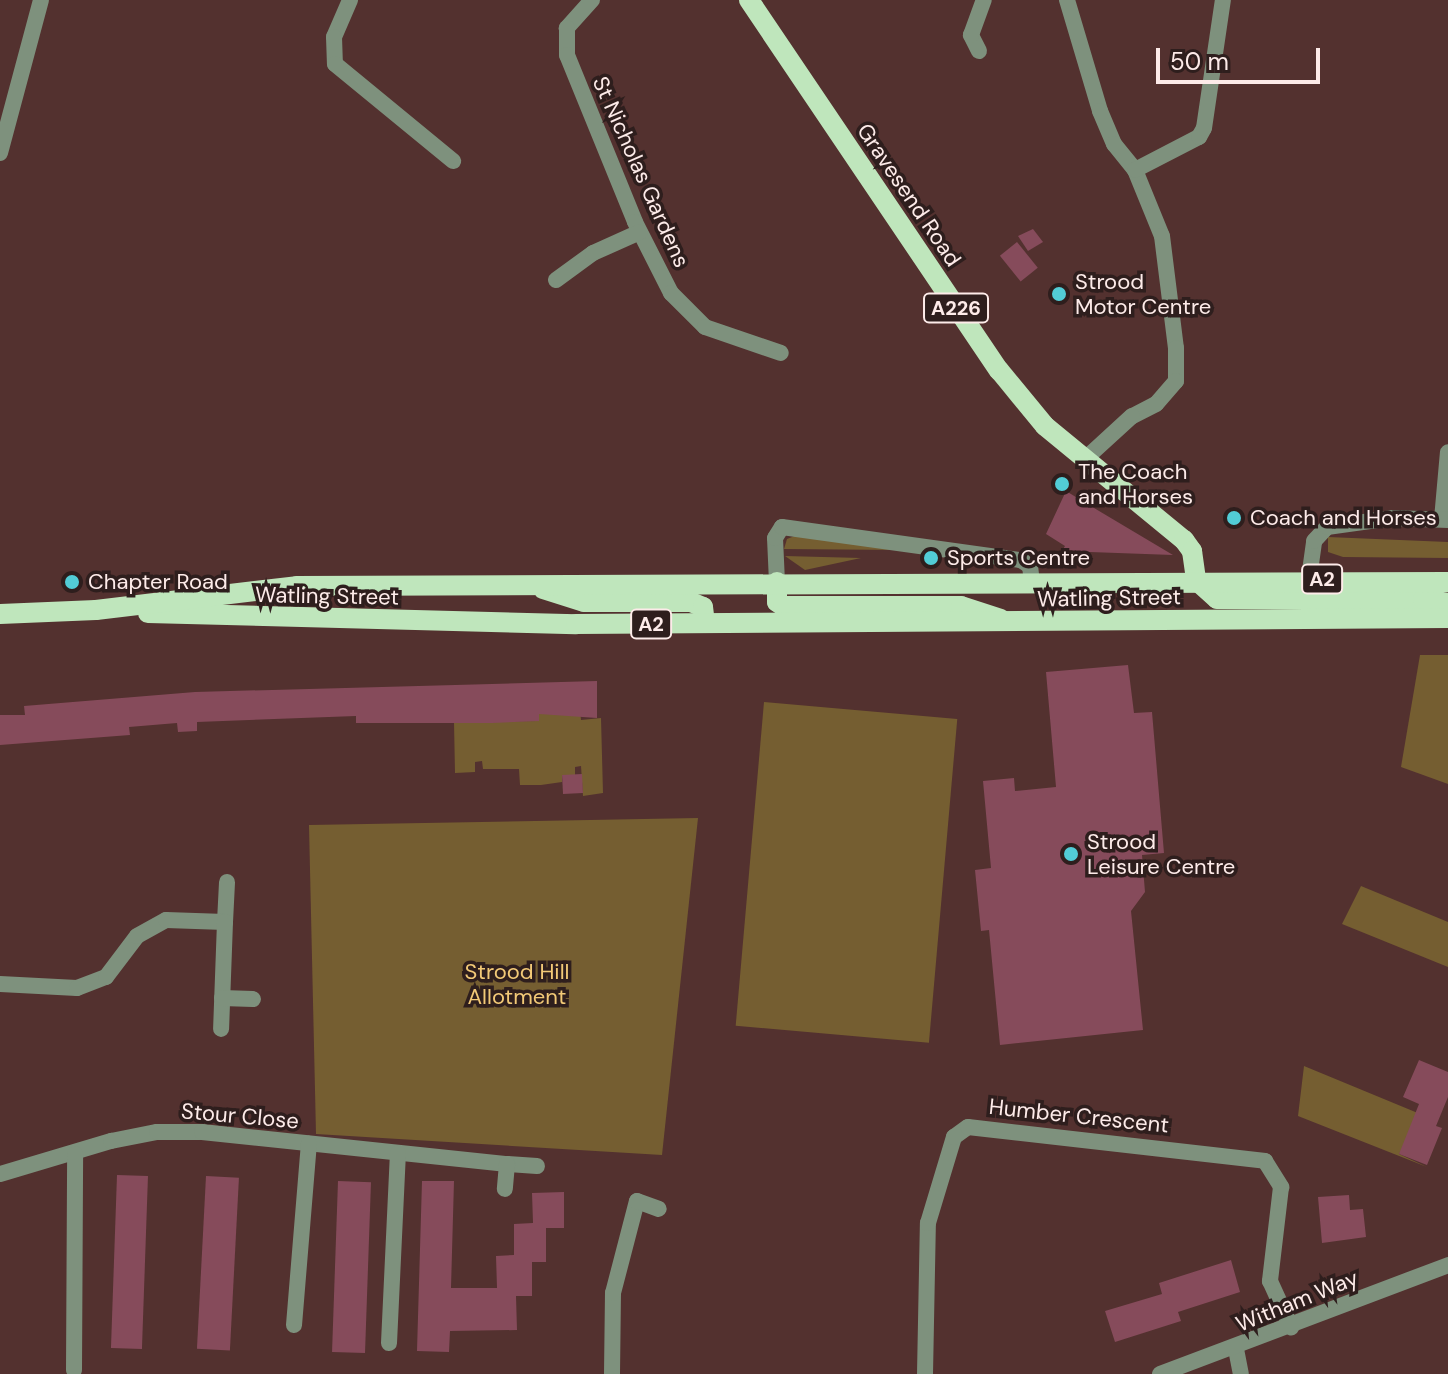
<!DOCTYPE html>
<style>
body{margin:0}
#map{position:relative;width:1448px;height:1374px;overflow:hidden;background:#53312f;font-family:"DM Sans",sans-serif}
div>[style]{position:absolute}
.green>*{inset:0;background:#755e31;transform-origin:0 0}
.building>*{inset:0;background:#864b5b;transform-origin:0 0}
.street>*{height:16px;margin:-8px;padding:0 8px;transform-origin:8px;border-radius:8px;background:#7e917d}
.primary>*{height:20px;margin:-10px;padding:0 10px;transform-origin:10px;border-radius:10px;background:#bfe6bc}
.dots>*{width:22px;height:22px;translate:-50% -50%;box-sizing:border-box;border:4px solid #2e1e1d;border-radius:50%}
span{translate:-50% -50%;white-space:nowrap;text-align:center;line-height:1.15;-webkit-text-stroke:7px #2e1e1d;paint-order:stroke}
.shield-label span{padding:2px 6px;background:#2e1e1d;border:2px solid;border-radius:6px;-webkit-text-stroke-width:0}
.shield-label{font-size:20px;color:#fdebe9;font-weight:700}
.street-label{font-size:22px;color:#fdebe9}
.poi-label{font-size:22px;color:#fdebe9}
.left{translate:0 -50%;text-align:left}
.park-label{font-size:22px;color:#f2c977}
.scale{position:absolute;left:1156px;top:48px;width:164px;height:36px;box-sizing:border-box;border:4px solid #fdebe9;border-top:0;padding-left:10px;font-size:24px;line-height:28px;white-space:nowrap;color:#fdebe9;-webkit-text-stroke:6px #2e1e1d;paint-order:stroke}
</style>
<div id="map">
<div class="green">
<div style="clip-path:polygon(797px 535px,900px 550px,784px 549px,787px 539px)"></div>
<div style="clip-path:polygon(1328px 537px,1448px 542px,1448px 558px,1343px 557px,1328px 552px)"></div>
<div style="clip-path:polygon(785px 556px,861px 558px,805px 570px)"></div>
<div style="clip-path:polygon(1420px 655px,1448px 655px,1448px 784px,1401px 767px)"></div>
<div style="left:764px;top:702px;width:194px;height:325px;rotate:5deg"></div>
<div style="clip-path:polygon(580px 709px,581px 720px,601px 718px,603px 793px,583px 796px,581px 766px,575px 767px,575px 775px,562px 775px,562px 782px,541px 785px,520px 785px,519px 769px,483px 769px,482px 761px,475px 762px,475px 772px,455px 773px,454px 722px,539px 721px,539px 710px)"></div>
<div style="clip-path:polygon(698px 818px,662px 1155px,316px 1134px,309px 825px)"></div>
<div style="clip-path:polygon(1361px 886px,1448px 922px,1448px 967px,1342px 924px)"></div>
<div style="clip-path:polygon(1304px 1066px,1425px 1116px,1399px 1154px,1427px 1167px,1298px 1116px)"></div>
</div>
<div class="building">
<div style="clip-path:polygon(1033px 229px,1043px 242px,1028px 251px,1018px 236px)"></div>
<div style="left:1017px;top:242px;width:33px;height:22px;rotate:51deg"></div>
<div style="clip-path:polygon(1066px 491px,1089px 505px,1173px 555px,1062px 551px,1065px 546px,1046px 534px)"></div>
<div style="clip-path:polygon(1128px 665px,1134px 713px,1152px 712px,1164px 853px,1142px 855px,1145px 892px,1131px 911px,1143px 1030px,1000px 1045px,989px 930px,981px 931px,975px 870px,991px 868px,983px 781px,1014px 778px,1015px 791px,1056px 787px,1046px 672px)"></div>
<div style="clip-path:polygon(597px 681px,597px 718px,539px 714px,539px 721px,492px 723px,356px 723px,356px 716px,197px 722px,197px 731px,178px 732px,177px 723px,129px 727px,130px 735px,0 745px,0 715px,25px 715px,24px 706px,195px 692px)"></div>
<div style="left:582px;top:774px;width:19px;height:20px;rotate:87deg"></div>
<div style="clip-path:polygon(1419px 1060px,1448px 1072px,1448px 1097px,1436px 1126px,1442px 1128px,1427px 1165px,1399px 1154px,1419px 1104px,1403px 1097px)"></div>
<div style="left:117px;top:1175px;width:31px;height:173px;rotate:2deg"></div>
<div style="left:206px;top:1176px;width:33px;height:173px;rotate:3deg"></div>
<div style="left:338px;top:1181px;width:33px;height:171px;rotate:2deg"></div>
<div style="clip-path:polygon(422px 1181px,454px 1181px,451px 1288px,497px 1288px,496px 1256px,514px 1255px,514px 1224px,533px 1223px,532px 1193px,564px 1192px,564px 1228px,546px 1228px,546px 1262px,532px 1262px,532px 1296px,516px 1296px,517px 1330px,450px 1331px,449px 1352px,417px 1351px)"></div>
<div style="clip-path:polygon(1349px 1195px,1350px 1210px,1363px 1209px,1366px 1237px,1322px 1243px,1318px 1197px)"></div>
<div style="clip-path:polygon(1231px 1260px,1240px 1292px,1178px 1312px,1181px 1321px,1115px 1342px,1105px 1311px,1162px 1294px,1159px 1283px)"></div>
</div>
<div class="street">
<div style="left:350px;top:0;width:40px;rotate:113.4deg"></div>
<div style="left:334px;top:37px;width:27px;rotate:88deg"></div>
<div style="left:335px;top:64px;width:153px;rotate:39.4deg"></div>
<div style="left:592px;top:0;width:38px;rotate:132deg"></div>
<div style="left:567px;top:28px;width:27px;rotate:90deg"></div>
<div style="left:567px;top:55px;width:180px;rotate:67.8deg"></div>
<div style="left:635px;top:222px;width:80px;rotate:63.1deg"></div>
<div style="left:671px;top:293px;width:48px;rotate:45deg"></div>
<div style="left:705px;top:327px;width:80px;rotate:18.9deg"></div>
<div style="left:1067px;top:0;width:116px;rotate:73.4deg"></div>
<div style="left:1100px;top:111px;width:36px;rotate:67deg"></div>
<div style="left:1114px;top:144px;width:33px;rotate:51deg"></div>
<div style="left:1135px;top:170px;width:71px;rotate:67.8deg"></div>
<div style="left:1162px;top:236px;width:113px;rotate:82.9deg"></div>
<div style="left:1176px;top:348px;width:33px;rotate:90deg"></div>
<div style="left:1176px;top:381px;width:30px;rotate:131deg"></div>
<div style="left:1156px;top:404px;width:27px;rotate:153deg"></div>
<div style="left:1132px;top:416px;width:65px;rotate:137.5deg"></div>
<div style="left:979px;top:51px;width:18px;rotate:-117deg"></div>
<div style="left:971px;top:35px;width:37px;rotate:-70deg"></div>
<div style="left:0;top:153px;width:158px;rotate:-75deg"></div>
<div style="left:1135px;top:170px;width:72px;rotate:-27.3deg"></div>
<div style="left:1199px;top:137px;width:10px;rotate:-61deg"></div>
<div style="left:1204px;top:128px;width:129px;rotate:-81.6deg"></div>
<div style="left:556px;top:280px;width:46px;rotate:-36.1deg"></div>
<div style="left:593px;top:253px;width:51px;rotate:-24.1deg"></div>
<div style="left:1442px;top:519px;width:67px;rotate:-84.9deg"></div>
<div style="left:1309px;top:578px;width:37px;rotate:-82deg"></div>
<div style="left:1314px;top:541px;width:19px;rotate:-47deg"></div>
<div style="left:1327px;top:527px;width:67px;rotate:-7.8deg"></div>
<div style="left:1393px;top:518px;width:55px;rotate:2.1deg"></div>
<div style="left:777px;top:582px;width:44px;rotate:-92.6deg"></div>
<div style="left:775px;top:538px;width:13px;rotate:-58deg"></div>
<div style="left:782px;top:527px;width:241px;rotate:7.9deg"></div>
<div style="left:1021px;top:560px;width:11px;rotate:34deg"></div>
<div style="left:1030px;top:566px;width:16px;rotate:83deg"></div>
<div style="left:225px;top:922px;width:40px;rotate:-87.1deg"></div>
<div style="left:0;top:984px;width:77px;rotate:3deg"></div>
<div style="left:77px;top:988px;width:31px;rotate:-21deg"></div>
<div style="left:106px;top:977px;width:51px;rotate:-52.9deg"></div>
<div style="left:137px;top:936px;width:33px;rotate:-29deg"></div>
<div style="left:166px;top:920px;width:59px;rotate:1.9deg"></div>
<div style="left:225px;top:922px;width:107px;rotate:92.1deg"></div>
<div style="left:222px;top:998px;width:31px;rotate:2deg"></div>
<div style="left:507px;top:1164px;width:30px;rotate:4deg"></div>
<div style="left:0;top:1174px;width:116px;rotate:-16.6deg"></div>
<div style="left:111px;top:1141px;width:47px;rotate:-11.1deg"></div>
<div style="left:157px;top:1132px;width:45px"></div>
<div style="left:202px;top:1132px;width:307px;rotate:6deg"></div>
<div style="left:507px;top:1164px;width:25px;rotate:95deg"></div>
<div style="left:294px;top:1325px;width:182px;rotate:-85.3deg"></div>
<div style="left:389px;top:1343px;width:190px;rotate:-87.3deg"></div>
<div style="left:1236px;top:1349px;width:25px;rotate:79deg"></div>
<div style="left:74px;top:1370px;width:216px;rotate:-89.7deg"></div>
<div style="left:612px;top:1374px;width:81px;rotate:-89.3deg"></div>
<div style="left:613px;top:1293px;width:95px;rotate:-75.4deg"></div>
<div style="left:637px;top:1201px;width:23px;rotate:20deg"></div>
<div style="left:925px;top:1374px;width:151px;rotate:-88.9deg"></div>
<div style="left:928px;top:1223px;width:90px;rotate:-73.2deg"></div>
<div style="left:954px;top:1137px;width:17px;rotate:-36deg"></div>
<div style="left:968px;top:1127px;width:299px;rotate:6.5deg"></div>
<div style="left:1265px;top:1161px;width:31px;rotate:58deg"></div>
<div style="left:1281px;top:1187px;width:95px;rotate:96.7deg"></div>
<div style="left:1270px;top:1281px;width:51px;rotate:65.5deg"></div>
<div style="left:1160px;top:1374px;width:308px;rotate:-20.7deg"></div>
</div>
<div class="primary">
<div style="left:749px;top:0;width:447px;rotate:56deg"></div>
<div style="left:999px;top:370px;width:72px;rotate:50.6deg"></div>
<div style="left:1045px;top:426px;width:180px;rotate:39.4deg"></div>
<div style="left:1184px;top:540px;width:14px;rotate:54deg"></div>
<div style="left:1192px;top:551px;width:29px;rotate:82deg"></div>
<div style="left:1196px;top:580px;width:28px;rotate:42deg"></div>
<div style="left:1217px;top:599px;width:206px"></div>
<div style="left:1423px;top:599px;width:25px;rotate:9deg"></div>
<div style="left:777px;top:582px;width:20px;rotate:90deg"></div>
<div style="left:777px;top:602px;width:7px;rotate:34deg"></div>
<div style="left:783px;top:606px;width:178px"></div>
<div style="left:961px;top:606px;width:42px;rotate:18deg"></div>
<div style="left:543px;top:589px;width:43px;rotate:17.6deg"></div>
<div style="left:584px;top:602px;width:107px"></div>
<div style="left:691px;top:602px;width:13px;rotate:23deg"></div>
<div style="left:703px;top:607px;width:16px;rotate:83deg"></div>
<div style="left:148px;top:613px;width:428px;rotate:1.5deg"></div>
<div style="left:576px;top:624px;width:872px;rotate:-0.39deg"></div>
<div style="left:0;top:614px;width:96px;rotate:-2.4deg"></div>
<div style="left:96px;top:610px;width:202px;rotate:-6.8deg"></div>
<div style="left:297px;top:586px;width:1151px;rotate:-0.2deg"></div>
</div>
<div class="dots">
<div style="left:1059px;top:294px;background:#52ccd6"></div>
<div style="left:1062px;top:484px;background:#52ccd6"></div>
<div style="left:1234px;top:518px;background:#52ccd6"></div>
<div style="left:931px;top:558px;background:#52ccd6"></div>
<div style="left:72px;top:582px;background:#52ccd6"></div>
<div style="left:1071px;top:854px;background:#52ccd6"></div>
</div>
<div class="shield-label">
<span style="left:956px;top:308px">A226</span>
<span style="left:1322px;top:579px">A2</span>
<span style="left:651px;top:624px">A2</span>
</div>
<div class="street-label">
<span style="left:641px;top:172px;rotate:66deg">St Nicholas Gardens</span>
<span style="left:909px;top:195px;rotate:56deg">Gravesend Road</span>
<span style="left:327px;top:596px;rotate:1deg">Watling Street</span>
<span style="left:1109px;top:598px;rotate:-1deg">Watling Street</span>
<span style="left:240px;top:1116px;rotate:5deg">Stour Close</span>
<span style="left:1079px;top:1116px;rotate:6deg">Humber Crescent</span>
<span style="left:1297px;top:1301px;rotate:-22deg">Witham Way</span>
</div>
<div class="poi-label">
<span class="left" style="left:1075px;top:294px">Strood<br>Motor Centre</span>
<span class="left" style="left:1078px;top:484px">The Coach<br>and Horses</span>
<span class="left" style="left:1250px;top:518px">Coach and Horses</span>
<span class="left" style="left:947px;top:558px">Sports Centre</span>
<span class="left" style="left:88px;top:582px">Chapter Road</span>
<span class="left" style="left:1087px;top:854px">Strood<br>Leisure Centre</span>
</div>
<div class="park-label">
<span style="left:517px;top:984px">Strood Hill<br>Allotment</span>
</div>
<div class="scale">50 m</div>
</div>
